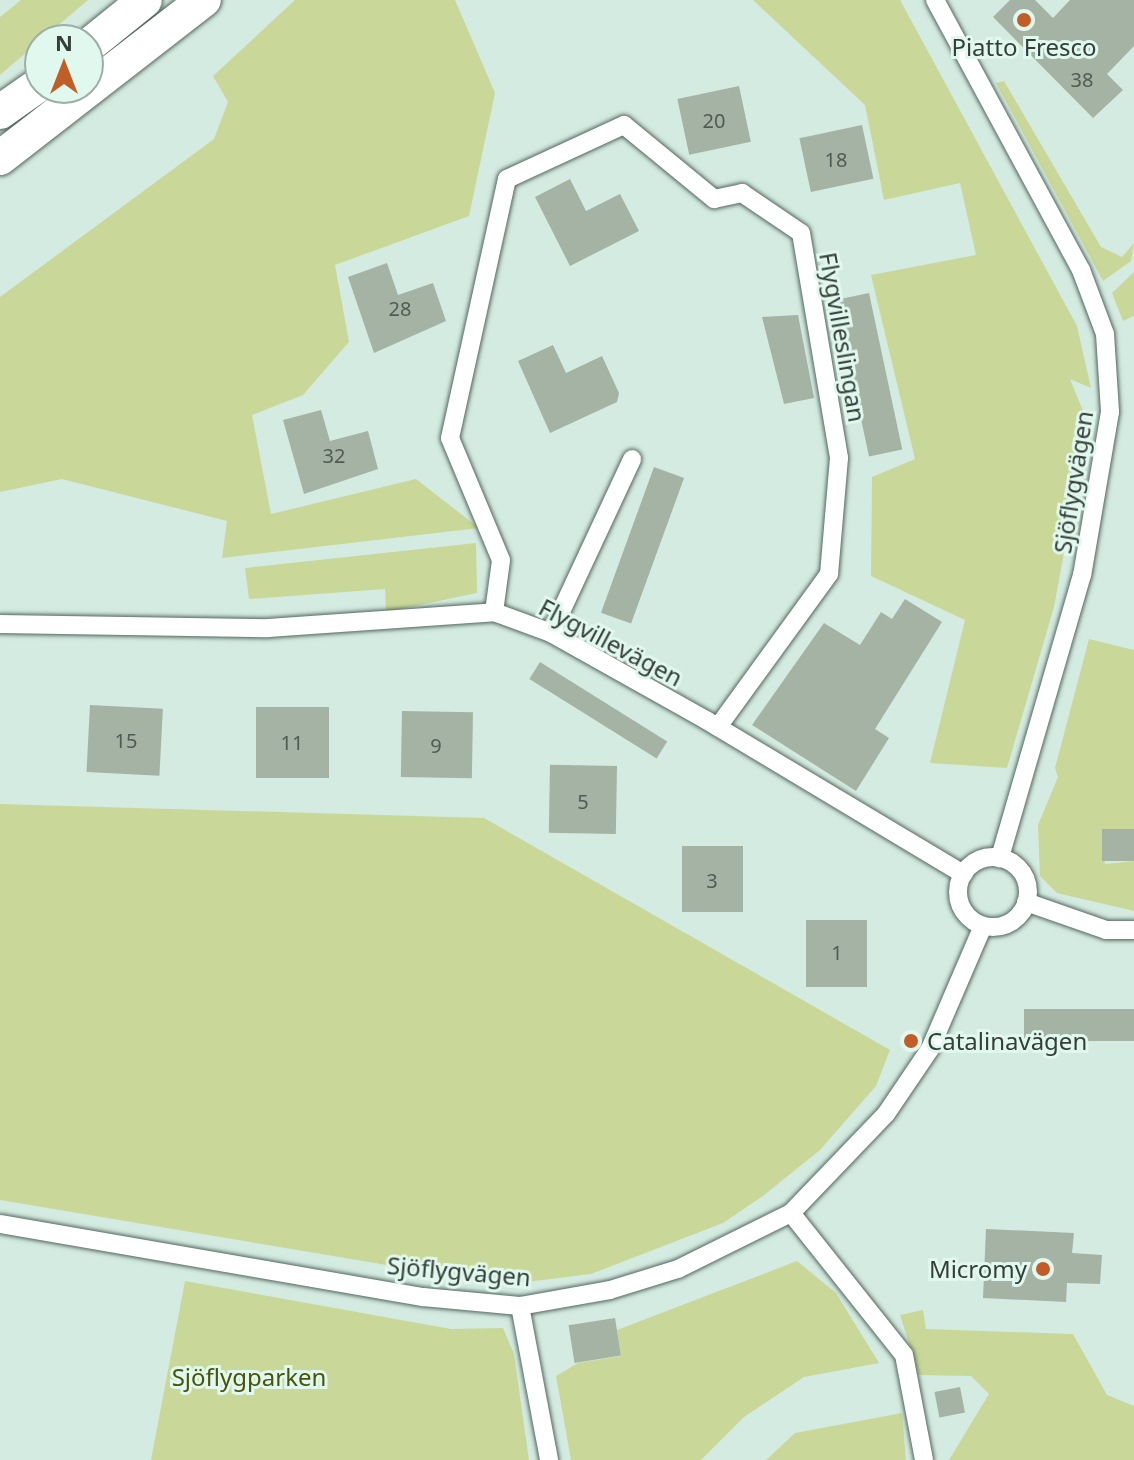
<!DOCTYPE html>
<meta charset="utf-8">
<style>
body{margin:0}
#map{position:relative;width:1134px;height:1460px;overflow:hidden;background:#d4ebe1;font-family:"Noto Sans",sans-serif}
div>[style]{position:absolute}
.green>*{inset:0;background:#c9d898}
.building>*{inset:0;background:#a4b3a3;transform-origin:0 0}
.roads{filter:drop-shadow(0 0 2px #53675f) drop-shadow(0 0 2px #53675f)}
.street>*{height:18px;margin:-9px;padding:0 9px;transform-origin:9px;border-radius:9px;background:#fff}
.street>.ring{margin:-9px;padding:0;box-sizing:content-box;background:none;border:18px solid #fff;border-radius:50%}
.highway>*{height:34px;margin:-17px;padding:0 17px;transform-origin:17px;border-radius:17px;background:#fff}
.dots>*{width:22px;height:22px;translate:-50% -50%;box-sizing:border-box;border:4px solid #e1f8ee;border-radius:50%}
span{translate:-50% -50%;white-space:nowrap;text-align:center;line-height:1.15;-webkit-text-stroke:6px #e1f8ee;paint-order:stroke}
.number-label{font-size:20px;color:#515b54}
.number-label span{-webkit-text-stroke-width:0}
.poi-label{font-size:24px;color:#353e3a}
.left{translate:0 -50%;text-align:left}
.right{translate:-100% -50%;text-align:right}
.street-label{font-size:24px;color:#353e3a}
.park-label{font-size:24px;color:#485409}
.north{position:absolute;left:24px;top:24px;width:80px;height:80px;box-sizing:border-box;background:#e1f8ee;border:2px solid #9caea6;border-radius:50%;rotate:0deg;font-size:22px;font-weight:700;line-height:32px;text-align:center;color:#353e3a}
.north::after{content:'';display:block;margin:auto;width:28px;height:36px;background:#c15d27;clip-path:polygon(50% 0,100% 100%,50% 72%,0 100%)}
</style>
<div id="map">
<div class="green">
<div style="clip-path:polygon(21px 0,88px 0,0 75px,0 17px)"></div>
<div style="clip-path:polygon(295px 0,455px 0,495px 93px,469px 216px,335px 265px,349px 342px,303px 395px,252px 415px,271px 514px,416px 479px,479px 528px,222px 558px,227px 521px,62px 479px,0 492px,0 297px,214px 139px,228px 102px,213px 76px)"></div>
<div style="clip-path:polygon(753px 0,900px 0,1077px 326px,1091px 388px,1070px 379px,1088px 423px,1054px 607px,1007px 768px,930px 763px,965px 620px,871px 576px,872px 477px,915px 459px,871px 275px,976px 255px,960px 183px,884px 200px,865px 105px)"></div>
<div style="clip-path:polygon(1004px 81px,1101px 247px,1122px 257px,1134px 243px,1131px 261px,1103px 281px,996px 83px)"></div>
<div style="clip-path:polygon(1134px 272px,1134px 316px,1123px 321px,1112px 293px)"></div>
<div style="clip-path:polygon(476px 543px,477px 593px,386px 612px,385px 589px,249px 599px,245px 568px)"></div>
<div style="clip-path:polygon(1089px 639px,1134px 650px,1134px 829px,1102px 833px,1105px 864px,1134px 861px,1134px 911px,1057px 893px,1040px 876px,1038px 825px,1058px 777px,1055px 768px)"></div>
<div style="clip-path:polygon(0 804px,484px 818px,890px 1050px,876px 1086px,820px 1150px,763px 1196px,723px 1223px,591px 1274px,518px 1283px,458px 1277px,0 1200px)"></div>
<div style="clip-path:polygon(797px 1261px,836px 1293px,879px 1363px,804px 1377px,744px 1417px,701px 1460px,571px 1460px,556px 1376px,578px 1363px,621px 1356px,617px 1330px)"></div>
<div style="clip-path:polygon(185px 1281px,451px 1329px,503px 1328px,514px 1354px,529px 1460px,151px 1460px)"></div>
<div style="clip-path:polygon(923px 1310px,926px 1329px,1073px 1334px,1107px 1395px,1134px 1406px,1134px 1460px,949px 1460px,989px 1394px,971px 1376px,919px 1375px,900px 1315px)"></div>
<div style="clip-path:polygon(902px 1413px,906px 1460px,766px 1460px,795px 1433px)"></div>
</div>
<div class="building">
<div style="clip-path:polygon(1010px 0,1035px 0,1053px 18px,1070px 0,1134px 0,1134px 46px,1107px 74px,1123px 90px,1093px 118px,993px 17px)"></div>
<div style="left:739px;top:86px;width:57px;height:63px;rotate:78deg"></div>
<div style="left:862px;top:125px;width:55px;height:64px;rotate:78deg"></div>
<div style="clip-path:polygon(570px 179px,586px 211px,620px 194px,639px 231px,570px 266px,535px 197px)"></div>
<div style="clip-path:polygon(387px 263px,398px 295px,433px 283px,446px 321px,374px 353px,348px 277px)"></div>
<div style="left:869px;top:293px;width:160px;height:34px;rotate:78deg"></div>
<div style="clip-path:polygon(798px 315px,814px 398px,784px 404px,762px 317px)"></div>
<div style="clip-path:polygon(553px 345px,566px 373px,602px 356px,619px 393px,617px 402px,550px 433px,518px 361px)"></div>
<div style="clip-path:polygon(321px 410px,330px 441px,368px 431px,378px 469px,304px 494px,283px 420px)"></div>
<div style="left:654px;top:467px;width:32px;height:155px;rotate:20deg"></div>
<div style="clip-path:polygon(905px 599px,942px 622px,875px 729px,889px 738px,856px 791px,752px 725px,824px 623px,860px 645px,881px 612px,892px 619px)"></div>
<div style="left:540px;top:662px;width:150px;height:20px;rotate:32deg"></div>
<div style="left:90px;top:705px;width:73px;height:67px;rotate:3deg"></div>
<div style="left:256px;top:707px;width:73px;height:71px"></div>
<div style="left:402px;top:711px;width:71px;height:66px;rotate:1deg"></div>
<div style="left:617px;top:766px;width:68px;height:67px;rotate:91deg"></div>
<div style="left:1134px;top:829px;width:32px;height:32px;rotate:90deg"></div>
<div style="left:743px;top:846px;width:66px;height:61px;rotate:90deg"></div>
<div style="left:806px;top:920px;width:61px;height:67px"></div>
<div style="left:1134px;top:1009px;width:32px;height:110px;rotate:90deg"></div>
<div style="clip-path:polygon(986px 1229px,1074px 1233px,1072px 1253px,1102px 1255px,1100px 1284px,1067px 1283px,1066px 1302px,983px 1298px)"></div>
<div style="left:615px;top:1318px;width:38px;height:47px;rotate:81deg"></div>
<div style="left:960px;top:1387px;width:26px;height:26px;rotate:79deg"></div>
</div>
<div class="roads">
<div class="street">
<div style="left:935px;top:0;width:307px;rotate:61.6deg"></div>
<div style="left:1081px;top:270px;width:68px;rotate:69.4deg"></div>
<div style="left:1105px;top:334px;width:78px;rotate:86.3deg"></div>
<div style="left:1110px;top:412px;width:165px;rotate:99.7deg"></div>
<div style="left:1082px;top:575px;width:295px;rotate:106.2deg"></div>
<div style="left:494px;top:612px;width:52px;rotate:-82.3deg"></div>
<div style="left:501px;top:560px;width:132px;rotate:-112.7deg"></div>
<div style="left:450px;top:438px;width:265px;rotate:-77.6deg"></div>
<div style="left:507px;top:179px;width:129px;rotate:-24.8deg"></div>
<div style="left:624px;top:125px;width:117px;rotate:39.4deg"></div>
<div style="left:714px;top:199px;width:29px;rotate:-12deg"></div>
<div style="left:742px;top:193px;width:71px;rotate:34.1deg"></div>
<div style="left:801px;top:233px;width:228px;rotate:80.4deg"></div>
<div style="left:839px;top:458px;width:116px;rotate:94.9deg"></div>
<div style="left:829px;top:574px;width:189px;rotate:126deg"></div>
<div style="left:0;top:624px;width:268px;rotate:0.9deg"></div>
<div style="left:268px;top:628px;width:227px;rotate:-4deg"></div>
<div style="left:494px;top:612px;width:61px;rotate:20.2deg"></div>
<div style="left:551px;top:633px;width:178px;rotate:29.3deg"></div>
<div style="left:706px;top:720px;width:300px;rotate:30.9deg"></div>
<div style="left:551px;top:633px;width:192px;rotate:-65deg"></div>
<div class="ring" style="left:958px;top:857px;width:52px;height:52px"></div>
<div style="left:1026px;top:902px;width:85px;rotate:19.3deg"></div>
<div style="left:1106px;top:930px;width:28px"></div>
<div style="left:791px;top:1213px;width:181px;rotate:51.5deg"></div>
<div style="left:904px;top:1355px;width:107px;rotate:79.2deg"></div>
<div style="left:0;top:1224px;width:429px;rotate:9.8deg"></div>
<div style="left:423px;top:1297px;width:97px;rotate:5.3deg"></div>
<div style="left:520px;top:1306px;width:91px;rotate:-10.1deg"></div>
<div style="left:610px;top:1290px;width:71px;rotate:-17.2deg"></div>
<div style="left:678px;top:1269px;width:126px;rotate:-26.4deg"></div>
<div style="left:791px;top:1213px;width:137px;rotate:-46.2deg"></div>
<div style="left:886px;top:1114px;width:78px;rotate:-55.9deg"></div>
<div style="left:930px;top:1049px;width:134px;rotate:-66.7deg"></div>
<div style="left:520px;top:1306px;width:157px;rotate:79.3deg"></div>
</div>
<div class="highway">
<div style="left:88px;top:46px;width:73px;rotate:-38.9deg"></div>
<div style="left:0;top:112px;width:49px;rotate:-35deg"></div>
<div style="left:0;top:158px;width:258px;rotate:-37.8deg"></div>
</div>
</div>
<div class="dots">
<div style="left:1024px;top:20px;background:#c15d27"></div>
<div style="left:911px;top:1041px;background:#c15d27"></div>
<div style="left:1043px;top:1269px;background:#c15d27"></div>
</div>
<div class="number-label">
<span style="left:1082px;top:79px">38</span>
<span style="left:714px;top:120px">20</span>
<span style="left:836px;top:159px">18</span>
<span style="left:400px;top:308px">28</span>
<span style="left:334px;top:455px">32</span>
<span style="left:126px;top:740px">15</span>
<span style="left:292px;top:742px">11</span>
<span style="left:436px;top:745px">9</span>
<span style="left:583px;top:801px">5</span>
<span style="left:712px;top:880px">3</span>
<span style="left:837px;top:952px">1</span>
</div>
<div class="poi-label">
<span style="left:1024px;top:47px">Piatto Fresco</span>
<span class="left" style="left:927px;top:1041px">Catalinavägen</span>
<span class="right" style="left:1027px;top:1269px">Micromy</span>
</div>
<div class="street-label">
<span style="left:843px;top:337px;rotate:80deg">Flygvilleslingan</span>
<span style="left:1073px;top:482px;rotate:-81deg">Sjöflygvägen</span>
<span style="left:611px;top:642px;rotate:28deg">Flygvillevägen</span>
<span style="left:459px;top:1271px;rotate:5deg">Sjöflygvägen</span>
</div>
<div class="park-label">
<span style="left:249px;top:1377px">Sjöflygparken</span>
</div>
<div class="north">N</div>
</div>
